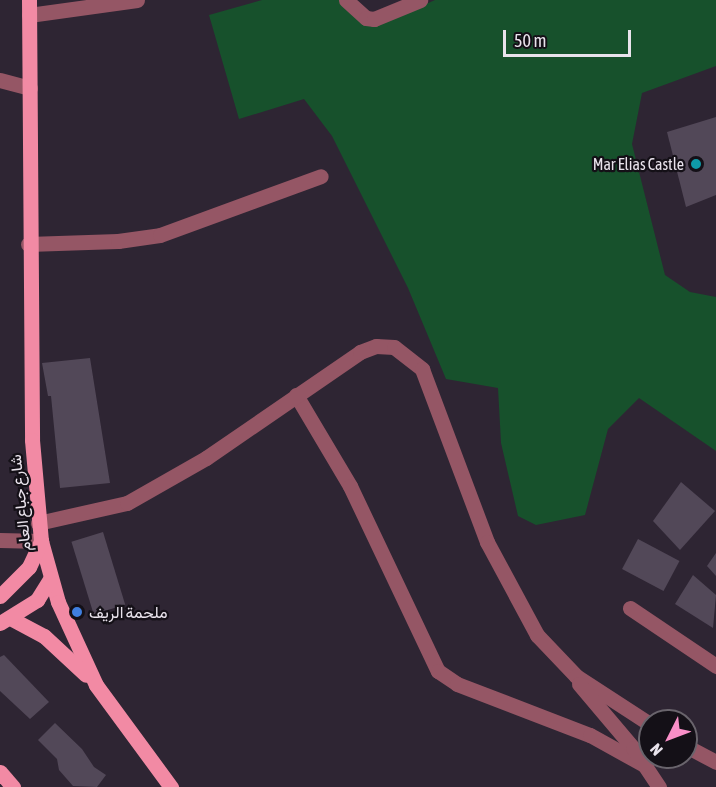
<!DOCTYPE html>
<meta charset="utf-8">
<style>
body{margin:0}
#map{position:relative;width:716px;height:787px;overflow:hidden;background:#2e2533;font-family:"Asap Condensed",Vazirmatn,sans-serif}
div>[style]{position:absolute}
.green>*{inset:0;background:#17512c}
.building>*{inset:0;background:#524858;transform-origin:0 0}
.minor>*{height:15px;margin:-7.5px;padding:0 7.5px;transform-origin:7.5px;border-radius:7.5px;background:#955665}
.major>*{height:15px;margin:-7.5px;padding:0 7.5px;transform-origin:7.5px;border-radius:7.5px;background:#f28aa4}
.dots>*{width:16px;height:16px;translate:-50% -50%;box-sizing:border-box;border:3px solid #141017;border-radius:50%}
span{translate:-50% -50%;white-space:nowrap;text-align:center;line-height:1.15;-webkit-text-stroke:4.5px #141017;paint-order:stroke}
.poi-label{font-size:16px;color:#e9e3ec}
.right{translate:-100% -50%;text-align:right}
.left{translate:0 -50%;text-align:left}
.street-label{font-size:16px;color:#e9e3ec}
.north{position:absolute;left:638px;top:709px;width:60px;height:60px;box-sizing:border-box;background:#141017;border:2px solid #69646c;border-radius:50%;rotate:228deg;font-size:16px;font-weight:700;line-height:24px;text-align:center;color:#e9e3ec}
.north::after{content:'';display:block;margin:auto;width:21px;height:27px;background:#fa8fc8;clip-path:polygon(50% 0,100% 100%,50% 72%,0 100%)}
.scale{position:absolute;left:503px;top:30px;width:128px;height:27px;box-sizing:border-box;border:3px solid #e9e3ec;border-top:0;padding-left:8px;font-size:18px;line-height:21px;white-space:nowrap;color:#e9e3ec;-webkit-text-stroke:4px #141017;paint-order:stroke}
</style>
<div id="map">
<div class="green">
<div style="clip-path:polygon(262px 0,339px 0,346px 10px,381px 24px,435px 0,716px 0,716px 66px,642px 93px,632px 144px,665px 275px,690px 292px,716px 297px,716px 451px,639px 398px,608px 429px,585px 515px,536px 525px,518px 516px,501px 443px,498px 388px,446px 379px,408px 288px,332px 136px,304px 99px,239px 119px,209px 15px)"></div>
</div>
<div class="building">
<div style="clip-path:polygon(716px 117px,716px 195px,686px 207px,667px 132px)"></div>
<div style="clip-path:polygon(90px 358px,110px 483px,60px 488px,51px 396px,48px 396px,42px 363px)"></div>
<div style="clip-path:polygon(681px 482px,715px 511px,680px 550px,653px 521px)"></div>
<div style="left:103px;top:532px;width:76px;height:33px;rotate:73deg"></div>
<div style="left:638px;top:539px;width:47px;height:34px;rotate:28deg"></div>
<div style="clip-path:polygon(716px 553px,716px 576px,707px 566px)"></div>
<div style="clip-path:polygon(693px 575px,716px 595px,713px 628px,675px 604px)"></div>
<div style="clip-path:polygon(4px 655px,49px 702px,30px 719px,0 691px,0 657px)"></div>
<div style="clip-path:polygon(55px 723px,82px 749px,94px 767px,106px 775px,97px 787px,73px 786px,59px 770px,57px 759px,38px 740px)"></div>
</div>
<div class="minor">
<div style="left:346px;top:0;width:27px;rotate:42deg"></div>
<div style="left:366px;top:18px;width:8px;rotate:7deg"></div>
<div style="left:374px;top:19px;width:50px;rotate:-22.4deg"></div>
<div style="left:29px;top:15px;width:109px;rotate:-7.9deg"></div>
<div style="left:0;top:80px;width:31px;rotate:15deg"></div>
<div style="left:28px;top:244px;width:90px;rotate:-1.9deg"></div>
<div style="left:118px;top:241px;width:42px;rotate:-8.1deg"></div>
<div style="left:160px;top:235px;width:171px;rotate:-20.1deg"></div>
<div style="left:296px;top:395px;width:106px;rotate:59.3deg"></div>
<div style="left:350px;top:486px;width:205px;rotate:64.6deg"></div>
<div style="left:438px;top:671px;width:23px;rotate:34deg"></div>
<div style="left:457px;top:684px;width:142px;rotate:21deg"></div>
<div style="left:590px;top:735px;width:64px;rotate:29deg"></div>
<div style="left:38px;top:523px;width:91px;rotate:-12.7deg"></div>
<div style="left:127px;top:503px;width:91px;rotate:-29.7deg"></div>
<div style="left:206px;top:458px;width:187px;rotate:-34.5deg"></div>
<div style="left:360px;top:352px;width:17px;rotate:-21deg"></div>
<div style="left:376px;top:346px;width:18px;rotate:3deg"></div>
<div style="left:394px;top:347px;width:36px;rotate:38deg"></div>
<div style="left:422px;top:369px;width:185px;rotate:69.4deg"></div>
<div style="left:487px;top:542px;width:106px;rotate:61.7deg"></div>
<div style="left:537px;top:635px;width:57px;rotate:46.4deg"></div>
<div style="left:576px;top:676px;width:88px;rotate:33deg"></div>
<div style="left:0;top:540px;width:41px;rotate:1.4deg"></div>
<div style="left:630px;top:608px;width:104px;rotate:34deg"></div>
<div style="left:579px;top:684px;width:84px;rotate:49.8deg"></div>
<div style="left:633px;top:748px;width:47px;rotate:56.3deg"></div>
<div style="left:686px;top:746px;width:34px;rotate:28deg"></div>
</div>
<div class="major">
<div style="left:29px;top:0;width:440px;rotate:89.6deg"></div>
<div style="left:32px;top:440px;width:101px;rotate:84.9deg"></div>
<div style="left:41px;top:541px;width:63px;rotate:74.4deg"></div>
<div style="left:58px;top:602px;width:91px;rotate:65.4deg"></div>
<div style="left:96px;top:685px;width:127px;rotate:53.7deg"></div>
<div style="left:0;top:596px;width:41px;rotate:-45deg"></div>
<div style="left:29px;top:567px;width:29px;rotate:-65deg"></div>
<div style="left:10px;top:618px;width:38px;rotate:28deg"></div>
<div style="left:44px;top:636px;width:57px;rotate:42.9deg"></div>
<div style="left:0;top:623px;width:44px;rotate:-31.9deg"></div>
<div style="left:37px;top:600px;width:25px;rotate:-58deg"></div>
<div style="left:0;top:772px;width:20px;rotate:49deg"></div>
</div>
<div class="dots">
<div style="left:696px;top:164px;background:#0f9aa8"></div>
<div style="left:77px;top:612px;background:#3f7fe0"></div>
</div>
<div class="poi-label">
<span class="right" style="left:684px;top:164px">Mar Elias Castle</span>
<span class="left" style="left:89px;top:612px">ملحمة الريف</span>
</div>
<div class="street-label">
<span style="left:20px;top:503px;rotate:-96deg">شارع جباع العام</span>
</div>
<div class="north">N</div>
<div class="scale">50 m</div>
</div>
